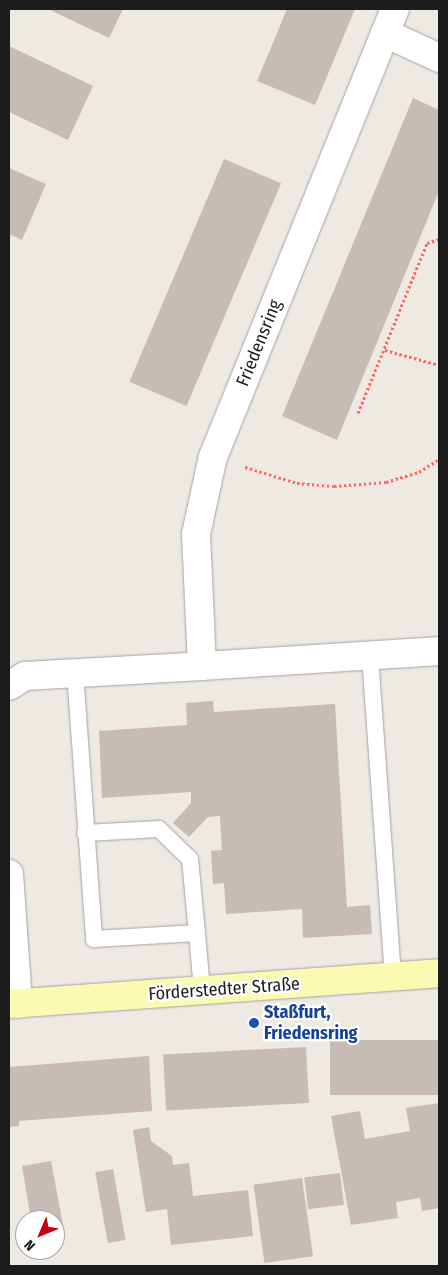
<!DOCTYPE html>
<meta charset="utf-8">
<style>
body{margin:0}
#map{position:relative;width:448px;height:1275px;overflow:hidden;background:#eee9e2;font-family:"Fira Sans Condensed",sans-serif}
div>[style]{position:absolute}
.building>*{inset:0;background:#c6bbb5;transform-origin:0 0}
.path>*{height:3px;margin-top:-1.5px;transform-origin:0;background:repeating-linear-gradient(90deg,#fd6a64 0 2.5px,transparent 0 5px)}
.roads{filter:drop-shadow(0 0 1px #a3a3a3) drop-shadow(0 0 1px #a3a3a3)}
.lane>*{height:16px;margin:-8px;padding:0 8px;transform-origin:8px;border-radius:8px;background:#fff}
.street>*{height:28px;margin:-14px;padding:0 14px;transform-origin:14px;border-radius:14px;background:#fff}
.secondary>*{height:28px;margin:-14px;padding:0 14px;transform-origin:14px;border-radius:14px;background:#fbfab3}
.dots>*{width:14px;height:14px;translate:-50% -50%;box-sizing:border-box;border:2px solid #fff;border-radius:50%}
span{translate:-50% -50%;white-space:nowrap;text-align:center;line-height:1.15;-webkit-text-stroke:4.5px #fff;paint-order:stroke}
.street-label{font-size:18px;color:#1c1c1c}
.transit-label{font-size:18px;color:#164399;font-weight:700}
.left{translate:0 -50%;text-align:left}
.frame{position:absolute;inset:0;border:10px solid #1c1c1c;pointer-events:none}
.north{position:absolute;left:15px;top:1210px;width:50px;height:50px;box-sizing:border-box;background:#fff;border:1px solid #a4a4a4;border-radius:50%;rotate:225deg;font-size:14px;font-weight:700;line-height:20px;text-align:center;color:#1c1c1c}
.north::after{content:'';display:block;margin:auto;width:18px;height:22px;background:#c9000c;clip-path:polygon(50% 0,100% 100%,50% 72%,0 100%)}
</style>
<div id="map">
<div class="building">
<div style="clip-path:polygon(48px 9px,123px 9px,109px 38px)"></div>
<div style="clip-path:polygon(287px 9px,355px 9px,315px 105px,257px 81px)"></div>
<div style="clip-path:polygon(9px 46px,93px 86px,68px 140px,9px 112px)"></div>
<div style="clip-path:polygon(413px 98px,439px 110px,439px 191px,337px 440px,282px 416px)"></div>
<div style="left:224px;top:159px;width:62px;height:242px;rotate:23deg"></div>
<div style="clip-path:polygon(9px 168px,46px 184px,22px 240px,9px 234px)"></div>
<div style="clip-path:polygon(213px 701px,214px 712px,335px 704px,347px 907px,370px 905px,372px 934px,303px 938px,302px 909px,226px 914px,224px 883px,213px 884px,211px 851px,222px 850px,220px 816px,208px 817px,189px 837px,173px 823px,191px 803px,191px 792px,102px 798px,99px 731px,187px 725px,186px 703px)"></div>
<div style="left:439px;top:1040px;width:55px;height:109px;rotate:90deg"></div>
<div style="left:306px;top:1047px;width:56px;height:143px;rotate:87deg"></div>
<div style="clip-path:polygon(149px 1056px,152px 1111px,19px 1121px,19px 1126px,9px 1127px,9px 1067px)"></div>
<div style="clip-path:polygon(439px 1103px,439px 1208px,422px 1211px,420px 1198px,396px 1202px,398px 1218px,351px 1225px,331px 1116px,360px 1111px,365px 1139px,410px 1131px,406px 1108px)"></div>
<div style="clip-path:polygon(149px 1127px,151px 1141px,172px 1156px,173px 1165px,189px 1163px,193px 1196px,248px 1190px,253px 1236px,171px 1245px,167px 1209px,146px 1212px,133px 1130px)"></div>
<div style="clip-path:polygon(51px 1161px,63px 1225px,55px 1226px,55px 1220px,31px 1220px,22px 1166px)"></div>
<div style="left:113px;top:1169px;width:72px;height:18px;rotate:80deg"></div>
<div style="left:340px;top:1173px;width:32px;height:36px;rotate:83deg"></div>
<div style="left:302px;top:1178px;width:79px;height:49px;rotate:82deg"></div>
</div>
<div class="path">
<div style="left:385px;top:350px;width:56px;rotate:15.5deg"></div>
<div style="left:358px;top:413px;width:183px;rotate:-67.9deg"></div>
<div style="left:427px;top:243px;width:13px;rotate:-18deg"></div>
<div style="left:245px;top:467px;width:54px;rotate:17.1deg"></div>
<div style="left:297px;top:483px;width:37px;rotate:5deg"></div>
<div style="left:334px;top:486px;width:52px;rotate:-4.4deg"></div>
<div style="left:386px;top:482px;width:34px;rotate:-17deg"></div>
<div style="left:419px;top:472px;width:24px;rotate:-33deg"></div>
</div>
<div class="roads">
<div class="lane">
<div style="left:370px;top:656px;width:321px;rotate:85.9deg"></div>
<div style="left:75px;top:672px;width:268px;rotate:85.9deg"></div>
<div style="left:94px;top:939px;width:103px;rotate:-3.3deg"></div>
<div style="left:197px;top:933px;width:57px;rotate:85deg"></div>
<div style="left:85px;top:833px;width:74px;rotate:-3.1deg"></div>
<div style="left:159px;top:829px;width:43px;rotate:44.1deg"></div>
<div style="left:190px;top:859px;width:74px;rotate:84.6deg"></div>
</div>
<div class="street">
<div style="left:385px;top:33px;width:60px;rotate:24.8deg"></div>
<div style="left:202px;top:666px;width:237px;rotate:-3.6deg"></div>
<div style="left:9px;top:686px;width:19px;rotate:-32deg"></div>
<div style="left:25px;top:676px;width:177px;rotate:-3.2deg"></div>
<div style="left:202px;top:666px;width:132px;rotate:-92.6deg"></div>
<div style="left:196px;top:534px;width:79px;rotate:-77.6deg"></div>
<div style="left:213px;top:457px;width:484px;rotate:-67.9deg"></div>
<div style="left:9px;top:874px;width:130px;rotate:86deg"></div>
</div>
<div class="secondary">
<div style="left:9px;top:1004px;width:431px;rotate:-4.1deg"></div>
</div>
</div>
<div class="dots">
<div style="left:254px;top:1023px;background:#1a4fb4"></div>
</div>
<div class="street-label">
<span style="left:259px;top:343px;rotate:-68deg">Friedensring</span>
<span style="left:224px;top:989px;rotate:-4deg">Förderstedter Straße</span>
</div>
<div class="transit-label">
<span class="left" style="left:264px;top:1023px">Staßfurt,<br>Friedensring</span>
</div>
<div class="frame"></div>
<div class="north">N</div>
</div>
